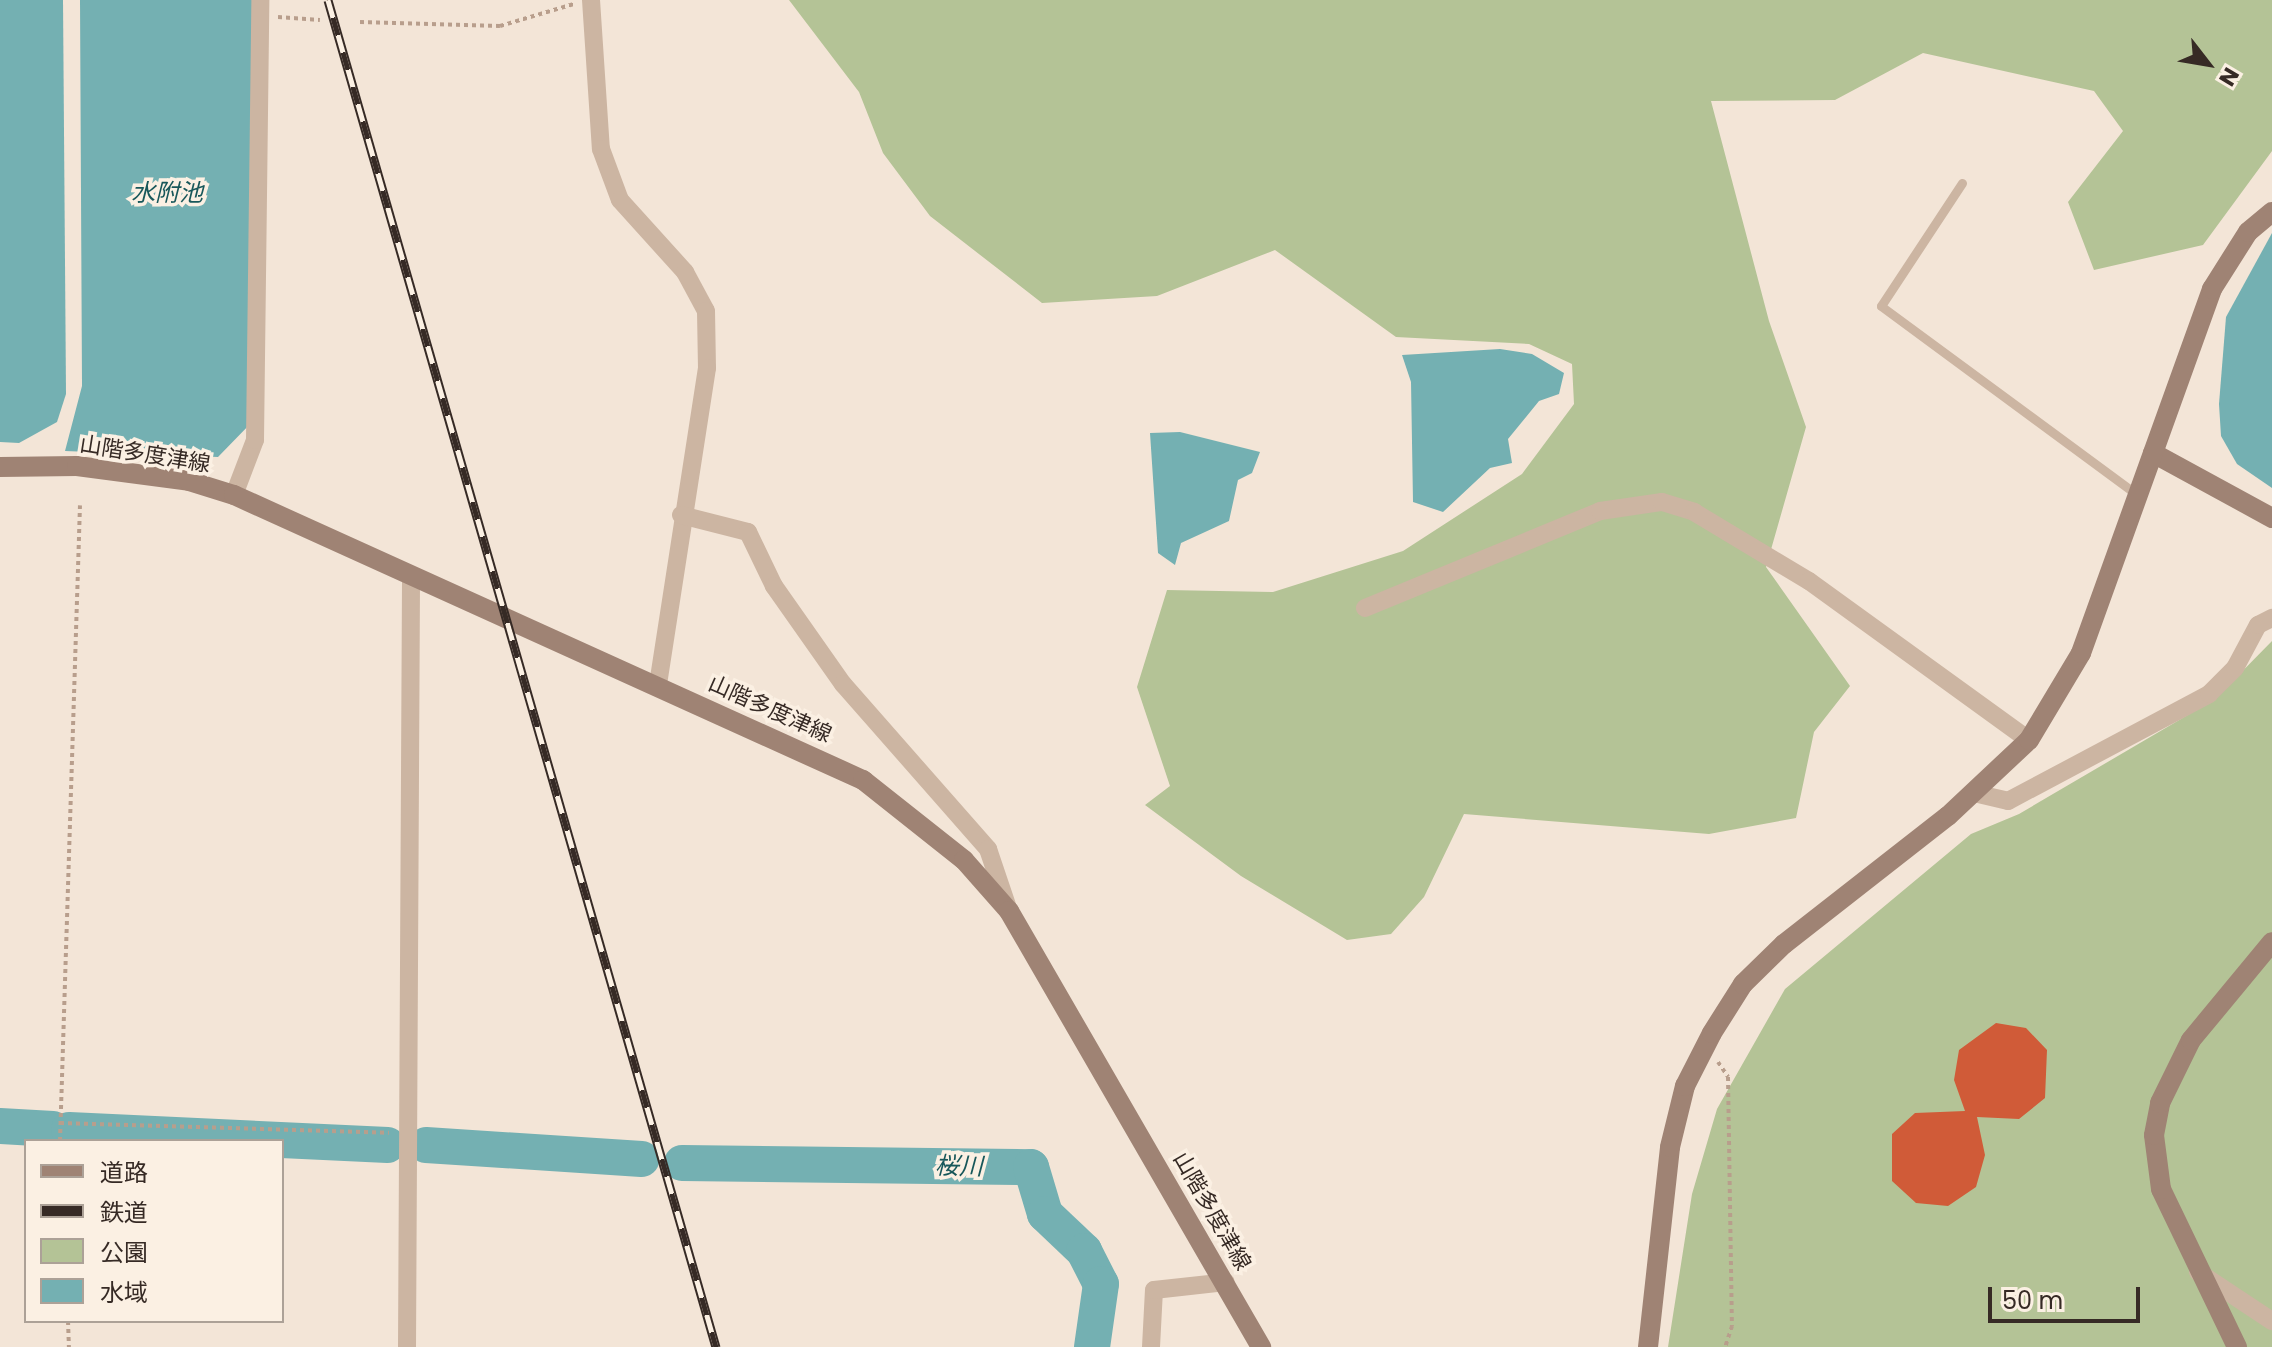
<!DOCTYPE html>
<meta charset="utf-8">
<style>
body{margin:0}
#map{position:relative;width:2272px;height:1347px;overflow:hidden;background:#f3e5d7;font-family:Poppins,"Noto Sans JP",sans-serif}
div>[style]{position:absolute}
.green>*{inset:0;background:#b4c396}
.water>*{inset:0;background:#74b0b2}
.river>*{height:36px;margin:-18px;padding:0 18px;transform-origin:18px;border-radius:18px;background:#74b0b2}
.building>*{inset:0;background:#d05b38}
.path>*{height:4px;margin-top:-2px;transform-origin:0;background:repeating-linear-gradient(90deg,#b89e8c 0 4px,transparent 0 8px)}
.lane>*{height:9px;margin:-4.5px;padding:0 4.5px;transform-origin:4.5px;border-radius:4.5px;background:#ccb5a2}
.street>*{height:18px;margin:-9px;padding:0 9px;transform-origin:9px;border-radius:9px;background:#ccb5a2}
.secondary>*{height:20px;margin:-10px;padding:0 10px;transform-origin:10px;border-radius:10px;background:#9f8374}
.rail>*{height:9px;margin-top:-4.5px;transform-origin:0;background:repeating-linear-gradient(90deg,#fbf0e3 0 18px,#362a25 0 36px);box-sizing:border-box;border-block:2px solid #362a25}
span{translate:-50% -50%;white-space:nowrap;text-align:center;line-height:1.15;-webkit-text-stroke:7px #fbf0e3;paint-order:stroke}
.street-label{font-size:22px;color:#362a25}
.water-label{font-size:24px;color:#18575a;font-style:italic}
.legend{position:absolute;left:24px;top:1139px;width:260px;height:184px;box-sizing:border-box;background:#fbf0e3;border:2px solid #aca197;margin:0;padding:10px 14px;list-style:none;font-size:24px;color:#362a25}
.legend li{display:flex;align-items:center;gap:16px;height:40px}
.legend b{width:40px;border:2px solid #aca197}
.north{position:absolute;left:2168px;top:24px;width:80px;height:80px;-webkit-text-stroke:6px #fbf0e3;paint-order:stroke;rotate:121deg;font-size:22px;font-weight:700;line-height:32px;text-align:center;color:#362a25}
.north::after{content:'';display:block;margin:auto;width:28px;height:36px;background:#362a25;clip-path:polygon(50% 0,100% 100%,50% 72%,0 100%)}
.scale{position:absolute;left:1988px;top:1287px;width:152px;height:36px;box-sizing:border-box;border:4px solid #362a25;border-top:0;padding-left:10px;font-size:24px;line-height:28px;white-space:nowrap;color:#362a25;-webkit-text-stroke:6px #fbf0e3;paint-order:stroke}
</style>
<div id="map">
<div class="green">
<div style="clip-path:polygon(789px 0,2272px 0,2272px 151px,2203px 245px,2094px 270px,2068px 202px,2123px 131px,2094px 91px,1923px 53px,1835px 100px,1711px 101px,1769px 321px,1806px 427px,1766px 567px,1850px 686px,1814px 732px,1796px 818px,1709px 834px,1464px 814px,1424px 897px,1391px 934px,1347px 940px,1241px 876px,1145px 805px,1170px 786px,1137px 687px,1167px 590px,1273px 592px,1403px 551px,1522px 474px,1574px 404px,1572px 364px,1529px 344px,1396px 337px,1275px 250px,1157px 296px,1042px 303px,930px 216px,883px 153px,859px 92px)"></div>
<div style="clip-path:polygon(2272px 641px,2272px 1347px,1668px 1347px,1692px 1194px,1717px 1109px,1785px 989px,1971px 834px,2019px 814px,2215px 699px)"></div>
</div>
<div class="water">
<div style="clip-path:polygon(0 0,63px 0,66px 394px,57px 422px,19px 443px,0 442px)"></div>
<div style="clip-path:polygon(80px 0,255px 0,253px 421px,218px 457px,65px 451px,82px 386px)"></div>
<div style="clip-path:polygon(2272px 233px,2272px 488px,2237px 464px,2221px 436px,2219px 404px,2226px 317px)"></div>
<div style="clip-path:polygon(1500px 349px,1532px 354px,1564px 373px,1559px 394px,1539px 401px,1508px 439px,1512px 463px,1490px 468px,1443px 512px,1413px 502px,1411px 382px,1402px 355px)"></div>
<div style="clip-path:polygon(1180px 432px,1260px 452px,1252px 473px,1238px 480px,1229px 521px,1181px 543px,1175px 565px,1158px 553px,1150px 433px)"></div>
</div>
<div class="river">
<div style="left:0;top:1126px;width:53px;rotate:3.2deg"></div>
<div style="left:69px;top:1130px;width:319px;rotate:2.7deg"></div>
<div style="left:426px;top:1145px;width:216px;rotate:3.7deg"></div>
<div style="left:682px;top:1163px;width:349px;rotate:0.7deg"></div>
<div style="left:1031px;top:1167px;width:49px;rotate:73.4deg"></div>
<div style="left:1045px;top:1214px;width:54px;rotate:43.5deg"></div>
<div style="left:1084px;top:1251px;width:37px;rotate:63deg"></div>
<div style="left:1101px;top:1284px;width:64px;rotate:98.1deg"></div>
</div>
<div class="building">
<div style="clip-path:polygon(1996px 1023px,2026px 1028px,2047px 1050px,2045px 1098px,2019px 1119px,1977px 1117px,1985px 1155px,1976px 1187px,1948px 1206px,1916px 1203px,1892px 1181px,1892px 1134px,1915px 1113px,1965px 1111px,1954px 1080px,1959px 1050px)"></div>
</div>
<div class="path">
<div style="left:278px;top:17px;width:42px;rotate:4.1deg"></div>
<div style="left:360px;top:22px;width:140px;rotate:1.6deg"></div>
<div style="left:500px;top:26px;width:77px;rotate:-16.6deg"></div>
<div style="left:1718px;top:1062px;width:18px;rotate:56deg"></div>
<div style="left:1728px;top:1077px;width:249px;rotate:89.1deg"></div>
<div style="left:1732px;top:1326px;width:22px;rotate:108deg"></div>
<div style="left:60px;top:1123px;width:329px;rotate:1.7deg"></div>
<div style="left:60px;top:1141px;width:636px;rotate:-88.2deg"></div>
<div style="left:68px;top:1321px;width:26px;rotate:88deg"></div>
</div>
<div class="lane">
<div style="left:1962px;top:183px;width:147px;rotate:123.4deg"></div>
<div style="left:1881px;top:306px;width:318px;rotate:36.4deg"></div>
</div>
<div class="street">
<div style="left:591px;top:0;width:149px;rotate:86.2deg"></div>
<div style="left:601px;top:149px;width:54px;rotate:69.6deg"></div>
<div style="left:620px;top:200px;width:97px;rotate:47.9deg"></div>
<div style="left:685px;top:272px;width:44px;rotate:61.7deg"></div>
<div style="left:706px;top:311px;width:57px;rotate:89deg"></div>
<div style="left:707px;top:368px;width:322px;rotate:98.8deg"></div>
<div style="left:234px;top:495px;width:59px;rotate:-69.1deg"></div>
<div style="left:255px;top:440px;width:440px;rotate:-89.3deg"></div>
<div style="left:681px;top:515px;width:69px;rotate:14.2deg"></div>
<div style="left:748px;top:532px;width:60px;rotate:64.3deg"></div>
<div style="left:774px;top:586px;width:120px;rotate:54.9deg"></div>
<div style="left:843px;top:684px;width:220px;rotate:48.7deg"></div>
<div style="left:988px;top:849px;width:65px;rotate:71.3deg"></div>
<div style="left:1365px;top:608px;width:254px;rotate:-22.4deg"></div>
<div style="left:1600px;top:511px;width:63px;rotate:-8.3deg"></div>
<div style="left:1662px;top:502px;width:34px;rotate:17deg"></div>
<div style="left:1694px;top:512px;width:134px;rotate:31deg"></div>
<div style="left:1809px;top:581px;width:271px;rotate:35.9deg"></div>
<div style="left:1974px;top:793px;width:35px;rotate:13deg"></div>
<div style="left:2008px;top:801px;width:228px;rotate:-28deg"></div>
<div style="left:2209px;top:694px;width:37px;rotate:-45deg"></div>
<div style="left:2235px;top:668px;width:49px;rotate:-61.9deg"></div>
<div style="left:2258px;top:625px;width:16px;rotate:-27deg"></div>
<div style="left:2198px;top:1272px;width:89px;rotate:33.5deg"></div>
<div style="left:407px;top:1347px;width:772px;rotate:-89.7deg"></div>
<div style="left:1151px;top:1347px;width:57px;rotate:-87deg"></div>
<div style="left:1154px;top:1290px;width:72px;rotate:-6.3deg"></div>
</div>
<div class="secondary">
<div style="left:2153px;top:453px;width:136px;rotate:28.6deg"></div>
<div style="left:0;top:467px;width:77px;rotate:-0.7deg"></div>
<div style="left:77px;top:466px;width:113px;rotate:7.6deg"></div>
<div style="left:189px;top:481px;width:47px;rotate:17.3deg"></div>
<div style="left:234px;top:495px;width:691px;rotate:24.38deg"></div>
<div style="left:863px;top:780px;width:129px;rotate:38.4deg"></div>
<div style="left:964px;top:860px;width:68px;rotate:48.6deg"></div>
<div style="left:1009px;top:911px;width:504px;rotate:59.97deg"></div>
<div style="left:1648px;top:1347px;width:201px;rotate:-83.7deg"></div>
<div style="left:1670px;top:1147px;width:63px;rotate:-76.2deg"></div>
<div style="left:1685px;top:1086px;width:59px;rotate:-63deg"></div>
<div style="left:1712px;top:1033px;width:58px;rotate:-57.7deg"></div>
<div style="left:1743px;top:984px;width:57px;rotate:-44.3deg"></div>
<div style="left:1784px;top:944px;width:208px;rotate:-38deg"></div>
<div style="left:1948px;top:816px;width:111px;rotate:-43.2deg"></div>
<div style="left:2029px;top:740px;width:101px;rotate:-59.1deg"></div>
<div style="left:2081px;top:653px;width:387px;rotate:-70.2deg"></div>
<div style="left:2212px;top:289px;width:67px;rotate:-57.7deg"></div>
<div style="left:2248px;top:232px;width:31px;rotate:-40deg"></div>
<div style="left:2237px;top:1347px;width:175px;rotate:-115.7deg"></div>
<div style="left:2161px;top:1189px;width:54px;rotate:-97.4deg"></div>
<div style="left:2154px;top:1135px;width:33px;rotate:-79deg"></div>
<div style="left:2160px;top:1103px;width:70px;rotate:-63.8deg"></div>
<div style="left:2191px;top:1040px;width:127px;rotate:-50.4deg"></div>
</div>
<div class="rail">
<div style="left:328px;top:0;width:1402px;rotate:73.93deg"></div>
</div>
<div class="street-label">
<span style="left:145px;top:454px;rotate:9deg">山階多度津線</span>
<span style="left:770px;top:709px;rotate:24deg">山階多度津線</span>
<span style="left:1212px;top:1211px;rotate:60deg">山階多度津線</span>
</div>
<div class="water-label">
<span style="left:167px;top:193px">水附池</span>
<span style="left:959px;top:1166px;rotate:1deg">桜川</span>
</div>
<ul class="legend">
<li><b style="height:10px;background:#9f8374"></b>道路</li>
<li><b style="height:10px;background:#362a25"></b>鉄道</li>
<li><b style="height:22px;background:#b4c396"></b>公園</li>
<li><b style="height:22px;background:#74b0b2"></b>水域</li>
</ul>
<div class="north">N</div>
<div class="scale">50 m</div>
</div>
